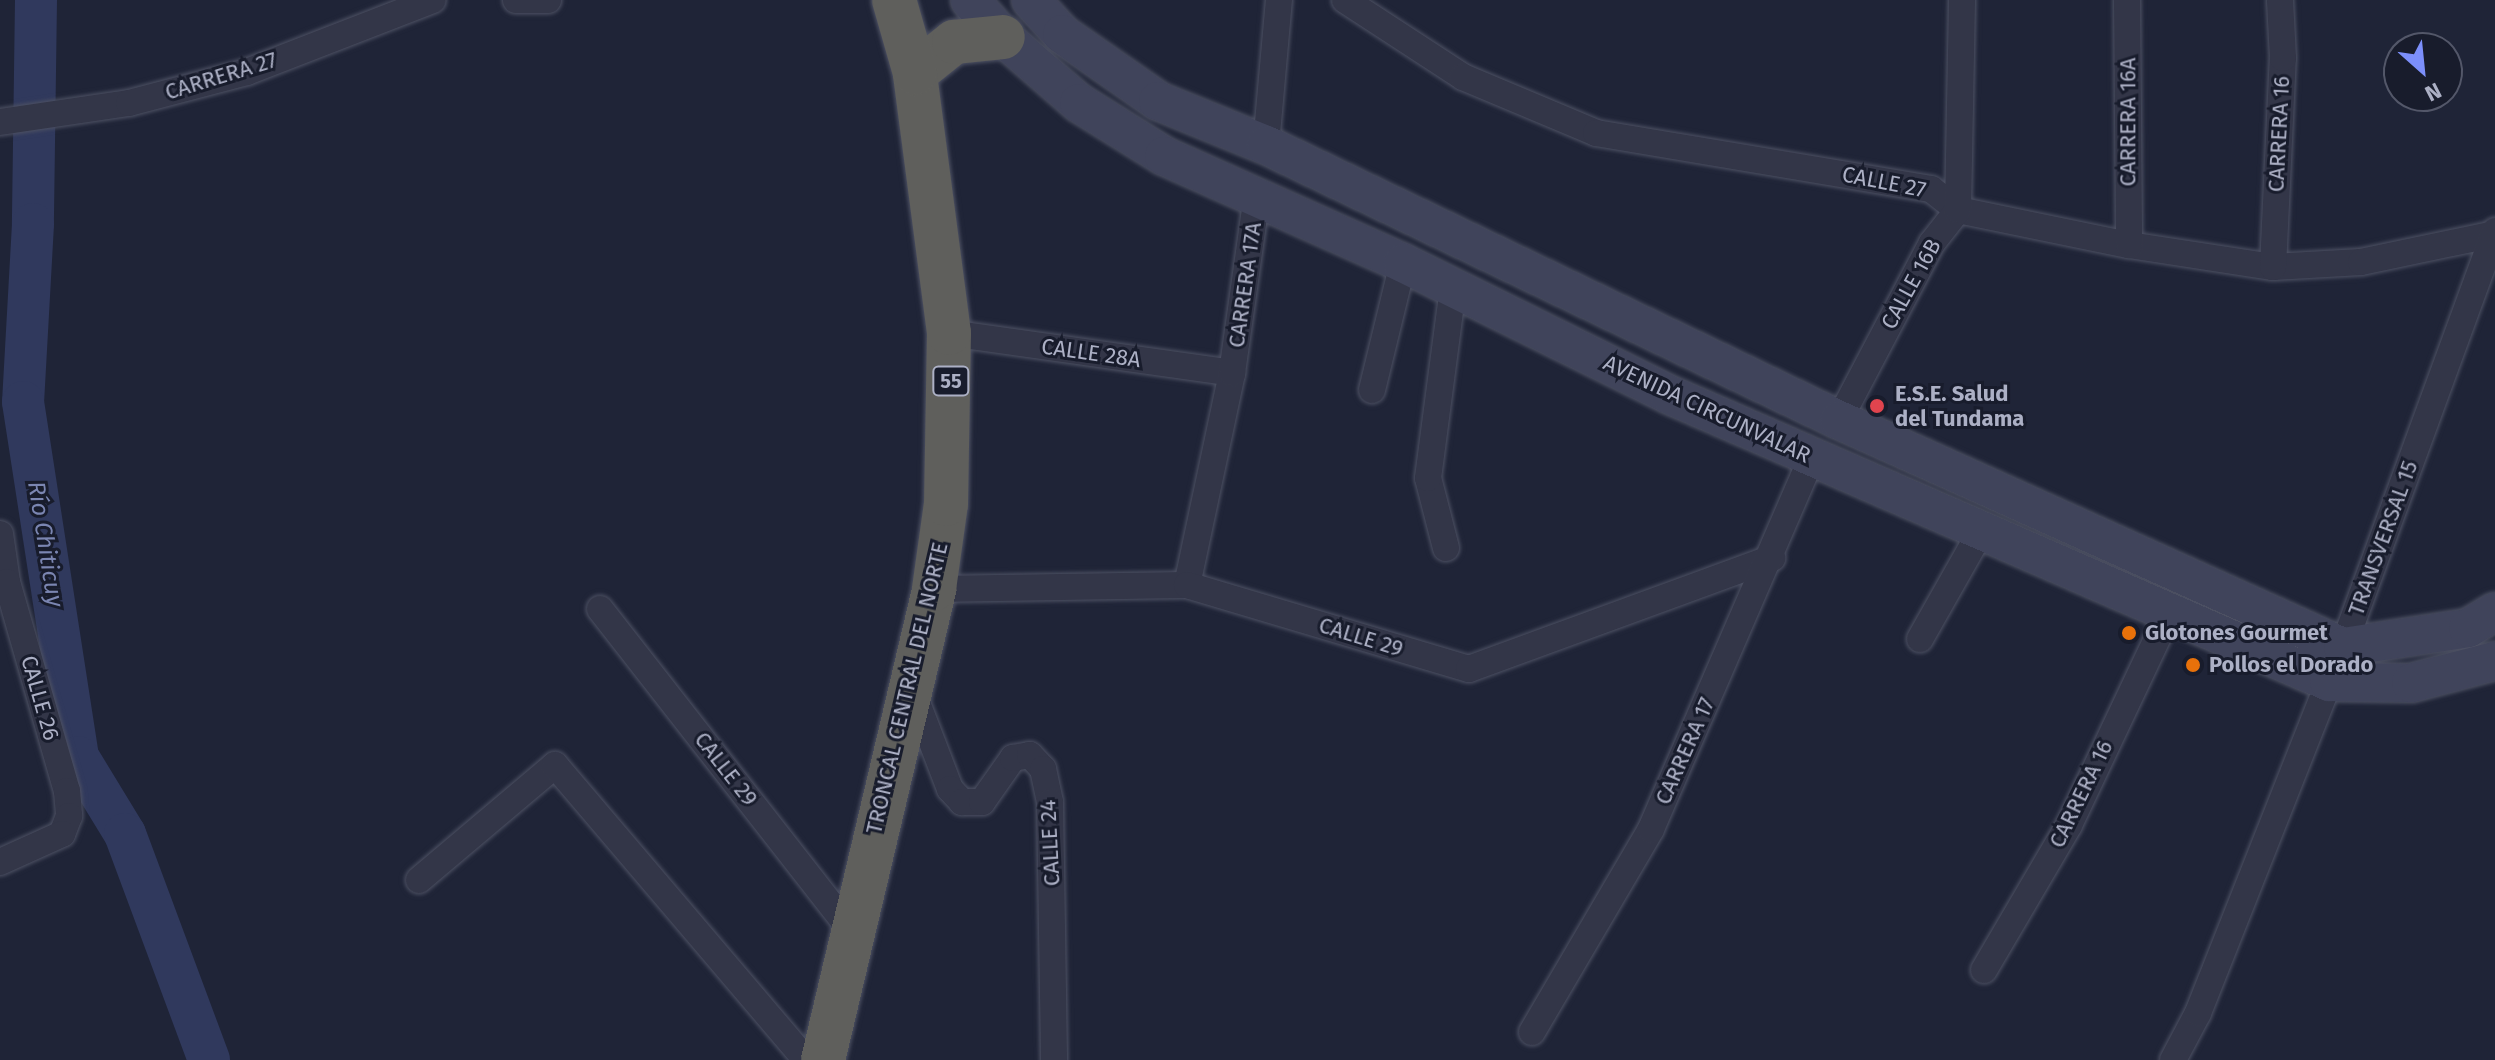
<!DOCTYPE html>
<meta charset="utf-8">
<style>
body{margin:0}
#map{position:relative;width:2495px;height:1060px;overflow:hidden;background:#1f2437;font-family:"Fira Sans",sans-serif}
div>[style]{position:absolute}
.river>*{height:42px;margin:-21px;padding:0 21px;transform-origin:21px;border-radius:21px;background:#30395d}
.roads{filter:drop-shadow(0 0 2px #4d5163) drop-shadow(0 0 2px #4d5163)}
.minor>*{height:26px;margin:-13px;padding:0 13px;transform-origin:13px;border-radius:13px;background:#333648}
.secondary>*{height:38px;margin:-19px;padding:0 19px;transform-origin:19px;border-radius:19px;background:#40445b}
.trunk>*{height:44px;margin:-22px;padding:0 22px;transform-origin:22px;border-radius:22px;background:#5f5f5c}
.dots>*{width:22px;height:22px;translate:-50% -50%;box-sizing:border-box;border:4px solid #181c2c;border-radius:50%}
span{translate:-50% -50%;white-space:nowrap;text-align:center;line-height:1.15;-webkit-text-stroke:6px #181c2c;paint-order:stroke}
.shield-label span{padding:2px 6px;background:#181c2c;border:2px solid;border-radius:6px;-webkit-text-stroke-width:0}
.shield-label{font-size:20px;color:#acb0c5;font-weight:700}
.street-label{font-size:22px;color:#acb0c5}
.poi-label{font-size:22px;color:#acb0c5;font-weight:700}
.left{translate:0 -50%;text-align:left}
.water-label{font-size:24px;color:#7b86b2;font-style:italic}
.north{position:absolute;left:2383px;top:32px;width:80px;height:80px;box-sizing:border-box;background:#181c2c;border:2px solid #535769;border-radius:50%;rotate:153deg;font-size:22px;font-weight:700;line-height:32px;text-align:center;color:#acb0c5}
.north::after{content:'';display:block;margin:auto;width:28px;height:36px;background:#7c8ffb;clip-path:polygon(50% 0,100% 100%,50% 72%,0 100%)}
</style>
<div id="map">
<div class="river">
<div style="left:36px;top:0;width:224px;rotate:90.8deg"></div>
<div style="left:33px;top:224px;width:178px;rotate:93.2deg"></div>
<div style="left:23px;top:402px;width:359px;rotate:81.2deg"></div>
<div style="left:78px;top:757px;width:90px;rotate:58.6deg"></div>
<div style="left:125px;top:834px;width:241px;rotate:69.6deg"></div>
</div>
<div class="roads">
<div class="minor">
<div style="left:516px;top:0;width:32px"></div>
<div style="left:1345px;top:0;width:141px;rotate:33.1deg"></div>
<div style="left:1463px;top:77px;width:144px;rotate:22.8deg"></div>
<div style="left:1596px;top:133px;width:340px;rotate:9.5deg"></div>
<div style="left:1931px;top:189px;width:34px;rotate:38deg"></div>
<div style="left:1958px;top:210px;width:175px;rotate:11.6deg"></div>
<div style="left:2129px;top:245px;width:146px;rotate:8.7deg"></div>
<div style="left:2273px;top:267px;width:88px;rotate:-3.3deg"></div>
<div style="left:2361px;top:262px;width:137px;rotate:-11.8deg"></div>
<div style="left:2127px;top:0;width:245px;rotate:89.5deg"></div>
<div style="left:0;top:122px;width:130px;rotate:-8.4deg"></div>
<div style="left:129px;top:103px;width:122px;rotate:-14.7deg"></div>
<div style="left:247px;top:72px;width:199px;rotate:-21.2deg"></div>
<div style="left:1266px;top:145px;width:146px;rotate:-84.9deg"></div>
<div style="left:2273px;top:267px;width:209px;rotate:-87.3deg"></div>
<div style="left:2283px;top:58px;width:58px;rotate:-93deg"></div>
<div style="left:949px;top:333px;width:286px;rotate:8deg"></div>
<div style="left:1372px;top:390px;width:131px;rotate:-76.3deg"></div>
<div style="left:1839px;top:420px;width:200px;rotate:-62.3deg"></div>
<div style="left:1932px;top:243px;width:42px;rotate:-51.8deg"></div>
<div style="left:1958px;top:210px;width:210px;rotate:-88.9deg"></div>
<div style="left:0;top:534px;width:49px;rotate:81.7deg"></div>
<div style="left:7px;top:582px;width:217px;rotate:74deg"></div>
<div style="left:67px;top:791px;width:25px;rotate:85deg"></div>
<div style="left:69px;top:816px;width:19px;rotate:111deg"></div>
<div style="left:62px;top:834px;width:68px;rotate:155.7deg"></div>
<div style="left:1446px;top:548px;width:72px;rotate:-104.4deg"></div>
<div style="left:1428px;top:478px;width:193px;rotate:-82.5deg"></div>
<div style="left:1187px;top:585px;width:217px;rotate:-78deg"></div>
<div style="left:1232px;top:373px;width:179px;rotate:-82deg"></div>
<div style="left:934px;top:589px;width:253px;rotate:-0.9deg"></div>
<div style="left:1187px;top:585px;width:294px;rotate:16.6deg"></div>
<div style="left:1469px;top:669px;width:323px;rotate:-20.1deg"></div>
<div style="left:600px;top:609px;width:407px;rotate:52deg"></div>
<div style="left:1920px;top:639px;width:124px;rotate:-60.5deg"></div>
<div style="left:912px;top:690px;width:106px;rotate:69deg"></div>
<div style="left:950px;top:789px;width:18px;rotate:47deg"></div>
<div style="left:962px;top:802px;width:20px"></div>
<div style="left:982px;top:802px;width:54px;rotate:-54.8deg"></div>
<div style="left:1013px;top:758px;width:17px;rotate:-10deg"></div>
<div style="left:1030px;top:755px;width:19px;rotate:47deg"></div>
<div style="left:1043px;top:769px;width:34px;rotate:78deg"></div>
<div style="left:1050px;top:802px;width:258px;rotate:89.1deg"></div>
<div style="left:419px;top:880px;width:178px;rotate:-40.2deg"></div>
<div style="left:555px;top:765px;width:387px;rotate:49.6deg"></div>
<div style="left:1984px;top:970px;width:168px;rotate:-59.6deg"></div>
<div style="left:2069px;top:825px;width:234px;rotate:-64.7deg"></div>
<div style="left:1532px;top:1032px;width:235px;rotate:-59.6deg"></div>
<div style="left:1651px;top:829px;width:405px;rotate:-66.6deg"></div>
<div style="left:2173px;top:1060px;width:53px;rotate:-62deg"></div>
<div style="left:2198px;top:1013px;width:394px;rotate:-68.4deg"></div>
<div style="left:2343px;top:647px;width:443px;rotate:-69.9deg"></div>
</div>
<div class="secondary">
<div style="left:970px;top:0;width:50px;rotate:48.3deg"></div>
<div style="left:1003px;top:37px;width:101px;rotate:41deg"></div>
<div style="left:1079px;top:103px;width:100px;rotate:31.9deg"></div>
<div style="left:1164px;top:156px;width:262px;rotate:24.1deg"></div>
<div style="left:1403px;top:263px;width:298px;rotate:26.3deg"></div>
<div style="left:1670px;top:395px;width:719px;rotate:23.53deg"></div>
<div style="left:2329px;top:682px;width:82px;rotate:0.7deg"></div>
<div style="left:2411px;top:683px;width:87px;rotate:-14.7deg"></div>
<div style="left:1031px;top:0;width:46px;rotate:47.6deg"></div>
<div style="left:1062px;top:34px;width:117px;rotate:34.9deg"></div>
<div style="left:1158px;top:101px;width:117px;rotate:22.2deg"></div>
<div style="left:1266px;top:145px;width:636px;rotate:25.64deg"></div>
<div style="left:1839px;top:420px;width:553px;rotate:24.25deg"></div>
<div style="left:2343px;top:647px;width:126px;rotate:-8.6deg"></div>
<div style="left:2468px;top:628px;width:31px;rotate:-31deg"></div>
</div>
<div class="trunk">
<div style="left:915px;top:73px;width:50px;rotate:-38.5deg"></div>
<div style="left:954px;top:42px;width:49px;rotate:-5.8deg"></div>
<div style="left:823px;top:1060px;width:484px;rotate:-76.7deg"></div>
<div style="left:934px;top:589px;width:86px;rotate:-82deg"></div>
<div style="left:946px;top:504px;width:171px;rotate:-89deg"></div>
<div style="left:949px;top:333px;width:262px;rotate:-97.5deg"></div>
<div style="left:915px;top:73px;width:76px;rotate:-106deg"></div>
</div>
</div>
<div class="dots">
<div style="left:1877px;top:406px;background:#e0444e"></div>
<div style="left:2129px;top:633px;background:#e8710a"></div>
<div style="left:2193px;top:665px;background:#e8710a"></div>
</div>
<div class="shield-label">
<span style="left:951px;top:381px">55</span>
</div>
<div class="street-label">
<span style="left:221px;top:76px;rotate:-17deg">CARRERA 27</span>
<span style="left:2128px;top:122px;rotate:-90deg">CARRERA 16A</span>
<span style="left:2279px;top:134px;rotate:-87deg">CARRERA 16</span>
<span style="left:1884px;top:182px;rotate:11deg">CALLE 27</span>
<span style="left:1911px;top:284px;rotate:-61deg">CALLE 16B</span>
<span style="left:1245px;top:285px;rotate:-82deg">CARRERA 17A</span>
<span style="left:1091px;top:353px;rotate:8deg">CALLE 28A</span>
<span style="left:1707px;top:409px;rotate:25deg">AVENIDA CIRCUNVALAR</span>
<span style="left:2383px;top:538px;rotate:-70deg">TRANSVERSAL 15</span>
<span style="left:1361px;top:637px;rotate:17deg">CALLE 29</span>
<span style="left:907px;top:688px;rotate:-77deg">TRONCAL CENTRAL DEL NORTE</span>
<span style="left:40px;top:698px;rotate:74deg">CALLE 26</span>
<span style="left:1685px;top:751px;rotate:-66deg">CARRERA 17</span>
<span style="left:726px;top:769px;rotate:52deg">CALLE 29</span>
<span style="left:2081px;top:794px;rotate:-64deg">CARRERA 16</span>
<span style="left:1050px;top:843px;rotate:-93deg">CALLE 24</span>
</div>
<div class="poi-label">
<span class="left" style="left:1895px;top:406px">E.S.E. Salud<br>del Tundama</span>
<span class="left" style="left:2145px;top:633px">Glotones Gourmet</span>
<span class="left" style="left:2209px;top:665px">Pollos el Dorado</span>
</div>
<div class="water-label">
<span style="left:45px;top:544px;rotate:81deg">Río Chiticuy</span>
</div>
<div class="north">N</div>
</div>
